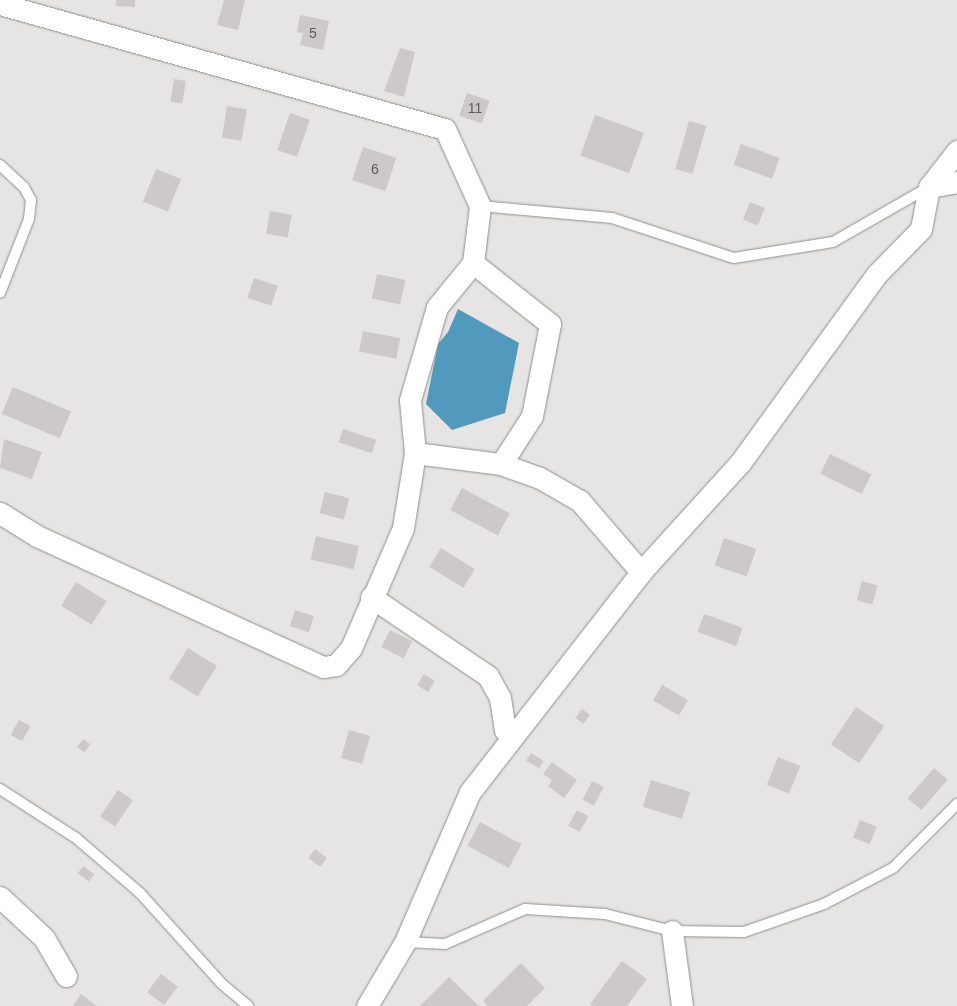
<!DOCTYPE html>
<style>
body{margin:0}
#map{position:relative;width:957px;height:1006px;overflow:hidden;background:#e6e5e3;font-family:Helvetica,sans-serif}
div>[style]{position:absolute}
.water>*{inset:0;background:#529abd}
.building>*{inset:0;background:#ccc9c8;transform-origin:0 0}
.roads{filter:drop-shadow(0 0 1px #8f8e8b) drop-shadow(0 0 1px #8f8e8b)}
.service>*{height:10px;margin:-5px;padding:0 5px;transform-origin:5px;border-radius:5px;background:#fff}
.minor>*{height:21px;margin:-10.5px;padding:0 10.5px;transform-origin:10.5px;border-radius:10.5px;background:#fff}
span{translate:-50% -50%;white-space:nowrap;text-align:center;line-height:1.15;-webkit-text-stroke:5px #fff;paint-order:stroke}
.number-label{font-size:14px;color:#5e5c5b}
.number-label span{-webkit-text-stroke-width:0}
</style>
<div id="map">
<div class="water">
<div style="clip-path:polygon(458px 309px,519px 343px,505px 413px,452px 430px,426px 404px,438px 344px,448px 332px)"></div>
</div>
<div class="building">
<div style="clip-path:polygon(116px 0,135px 0,135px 7px,116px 6px)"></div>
<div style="clip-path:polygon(224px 0,245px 0,238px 30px,217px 25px)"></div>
<div style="clip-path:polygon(300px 15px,329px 21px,323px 50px,300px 45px,303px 33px,297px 32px)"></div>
<div style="clip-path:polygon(400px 48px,415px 52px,404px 97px,384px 91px)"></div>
<div style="left:174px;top:79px;width:12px;height:23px;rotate:9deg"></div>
<div style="left:467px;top:93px;width:24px;height:24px;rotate:19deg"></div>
<div style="left:227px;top:106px;width:20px;height:32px;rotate:9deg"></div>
<div style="left:290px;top:113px;width:21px;height:39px;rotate:19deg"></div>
<div style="left:595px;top:115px;width:52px;height:43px;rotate:20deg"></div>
<div style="left:689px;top:121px;width:18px;height:50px;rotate:16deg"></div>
<div style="left:741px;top:144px;width:41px;height:22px;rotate:20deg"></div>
<div style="left:363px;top:147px;width:35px;height:35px;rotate:18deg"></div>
<div style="left:156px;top:169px;width:27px;height:35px;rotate:22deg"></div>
<div style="left:750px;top:202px;width:16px;height:19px;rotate:22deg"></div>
<div style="left:270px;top:211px;width:22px;height:23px;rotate:10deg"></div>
<div style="left:377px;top:274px;width:29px;height:25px;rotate:12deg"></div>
<div style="left:254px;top:278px;width:25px;height:21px;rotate:18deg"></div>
<div style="left:363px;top:331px;width:38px;height:21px;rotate:11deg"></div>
<div style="left:13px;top:387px;width:63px;height:29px;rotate:23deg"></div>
<div style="left:343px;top:429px;width:35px;height:14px;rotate:18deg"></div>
<div style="clip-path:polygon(4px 439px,42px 452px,32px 479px,0 468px)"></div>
<div style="left:830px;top:454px;width:46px;height:22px;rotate:26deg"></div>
<div style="left:462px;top:488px;width:54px;height:25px;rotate:28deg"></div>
<div style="left:325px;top:492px;width:25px;height:22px;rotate:14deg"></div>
<div style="left:316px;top:536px;width:44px;height:24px;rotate:13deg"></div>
<div style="left:724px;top:538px;width:34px;height:29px;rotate:19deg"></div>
<div style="left:441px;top:548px;width:40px;height:22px;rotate:32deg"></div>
<div style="left:862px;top:581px;width:16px;height:20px;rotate:15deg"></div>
<div style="left:76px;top:582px;width:36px;height:28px;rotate:32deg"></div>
<div style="left:295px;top:610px;width:20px;height:17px;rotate:18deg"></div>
<div style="left:704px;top:614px;width:41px;height:19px;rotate:20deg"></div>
<div style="left:390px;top:630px;width:25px;height:19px;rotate:27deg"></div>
<div style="left:188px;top:648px;width:34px;height:36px;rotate:32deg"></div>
<div style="left:424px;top:674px;width:13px;height:13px;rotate:32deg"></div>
<div style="left:662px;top:685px;width:30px;height:18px;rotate:30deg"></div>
<div style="left:856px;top:707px;width:34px;height:45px;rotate:34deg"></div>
<div style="left:582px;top:709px;width:10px;height:11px;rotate:37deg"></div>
<div style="left:19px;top:720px;width:13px;height:17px;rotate:29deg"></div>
<div style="left:349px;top:730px;width:22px;height:29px;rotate:16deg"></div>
<div style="left:83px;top:739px;width:9px;height:10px;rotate:36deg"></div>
<div style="left:531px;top:753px;width:15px;height:9px;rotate:32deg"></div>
<div style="left:778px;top:757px;width:24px;height:30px;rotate:22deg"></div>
<div style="clip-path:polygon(552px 762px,577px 780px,564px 798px,548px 786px,552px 780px,543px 774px)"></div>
<div style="left:934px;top:768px;width:18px;height:40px;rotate:41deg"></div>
<div style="left:651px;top:780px;width:41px;height:28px;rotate:17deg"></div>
<div style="left:592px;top:781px;width:13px;height:21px;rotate:27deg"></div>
<div style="left:118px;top:790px;width:18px;height:32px;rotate:34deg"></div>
<div style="left:577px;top:810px;width:13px;height:18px;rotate:29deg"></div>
<div style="left:860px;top:820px;width:18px;height:19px;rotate:22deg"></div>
<div style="left:480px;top:822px;width:47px;height:27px;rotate:28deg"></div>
<div style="left:315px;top:849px;width:15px;height:11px;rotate:37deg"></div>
<div style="left:83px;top:866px;width:14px;height:9px;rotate:36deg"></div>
<div style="clip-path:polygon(622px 961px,647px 979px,627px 1006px,593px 1006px,590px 1004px)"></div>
<div style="clip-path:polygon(521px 963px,545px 988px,527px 1006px,488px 1006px,483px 1001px)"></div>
<div style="left:161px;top:974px;width:21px;height:23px;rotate:37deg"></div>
<div style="clip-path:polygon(449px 977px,479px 1006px,420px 1006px)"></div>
<div style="clip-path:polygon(81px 994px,97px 1006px,73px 1006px)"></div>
</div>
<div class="roads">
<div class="service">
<div style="left:0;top:165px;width:33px;rotate:43deg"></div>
<div style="left:24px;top:187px;width:15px;rotate:62deg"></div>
<div style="left:31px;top:200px;width:19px;rotate:96deg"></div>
<div style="left:29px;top:219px;width:79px;rotate:111.4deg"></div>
<div style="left:480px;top:206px;width:133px;rotate:5.2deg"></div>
<div style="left:612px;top:218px;width:128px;rotate:18.2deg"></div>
<div style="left:734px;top:258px;width:100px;rotate:-9.2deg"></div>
<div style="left:833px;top:242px;width:111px;rotate:-29.8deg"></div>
<div style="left:0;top:789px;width:90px;rotate:32.8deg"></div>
<div style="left:76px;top:838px;width:84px;rotate:40.7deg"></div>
<div style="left:140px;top:893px;width:122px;rotate:48deg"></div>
<div style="left:222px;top:984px;width:34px;rotate:40deg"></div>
<div style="left:405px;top:942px;width:40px;rotate:2.9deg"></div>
<div style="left:445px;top:944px;width:87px;rotate:-23.6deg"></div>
<div style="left:525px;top:909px;width:80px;rotate:3.6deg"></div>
<div style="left:605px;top:914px;width:69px;rotate:14.2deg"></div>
<div style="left:672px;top:931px;width:72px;rotate:0.8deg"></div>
<div style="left:744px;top:932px;width:85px;rotate:-19.3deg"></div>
<div style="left:824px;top:904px;width:78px;rotate:-27.6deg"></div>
<div style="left:893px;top:868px;width:91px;rotate:-45deg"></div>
</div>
<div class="minor">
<div style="left:0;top:4px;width:462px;rotate:15.7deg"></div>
<div style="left:445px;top:129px;width:85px;rotate:65.6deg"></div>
<div style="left:480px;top:206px;width:57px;rotate:97deg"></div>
<div style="left:473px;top:263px;width:57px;rotate:129.3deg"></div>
<div style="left:437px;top:307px;width:97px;rotate:106.2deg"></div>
<div style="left:410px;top:400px;width:53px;rotate:84.6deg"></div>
<div style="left:415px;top:453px;width:76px;rotate:99.1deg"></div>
<div style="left:403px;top:528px;width:131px;rotate:113.4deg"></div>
<div style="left:351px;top:648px;width:23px;rotate:131deg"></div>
<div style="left:336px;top:665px;width:13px;rotate:171deg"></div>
<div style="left:323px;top:667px;width:315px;rotate:-155.4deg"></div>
<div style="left:37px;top:536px;width:44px;rotate:-148.1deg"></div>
<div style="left:929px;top:187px;width:46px;rotate:-52.1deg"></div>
<div style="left:415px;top:453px;width:87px;rotate:7.3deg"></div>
<div style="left:501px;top:464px;width:57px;rotate:-57.1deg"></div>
<div style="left:532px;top:416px;width:94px;rotate:-78.9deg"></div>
<div style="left:550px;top:324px;width:98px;rotate:-141.6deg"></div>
<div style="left:501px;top:464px;width:41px;rotate:19.7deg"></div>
<div style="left:540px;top:478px;width:46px;rotate:29.9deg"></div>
<div style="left:580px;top:501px;width:94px;rotate:49.3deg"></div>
<div style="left:371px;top:597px;width:141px;rotate:34deg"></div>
<div style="left:488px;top:676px;width:25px;rotate:61deg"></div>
<div style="left:500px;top:698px;width:32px;rotate:81deg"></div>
<div style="left:505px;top:730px;width:10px;rotate:45deg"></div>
<div style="left:0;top:897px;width:60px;rotate:43deg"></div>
<div style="left:44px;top:938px;width:44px;rotate:59.9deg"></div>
<div style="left:672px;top:931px;width:76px;rotate:82.4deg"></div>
<div style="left:367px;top:1006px;width:74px;rotate:-59.3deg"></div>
<div style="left:405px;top:942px;width:163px;rotate:-66.6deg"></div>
<div style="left:470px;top:792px;width:279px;rotate:-52.1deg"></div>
<div style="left:641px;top:572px;width:147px;rotate:-47.8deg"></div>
<div style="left:740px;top:463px;width:232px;rotate:-54.1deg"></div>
<div style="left:876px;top:275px;width:64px;rotate:-45.6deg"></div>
<div style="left:921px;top:229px;width:43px;rotate:-79.2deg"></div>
<div style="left:929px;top:187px;width:28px;rotate:-10deg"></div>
</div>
</div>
<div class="number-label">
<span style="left:313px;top:33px">5</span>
<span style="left:475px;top:108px">11</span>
<span style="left:375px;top:169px">6</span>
</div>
</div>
